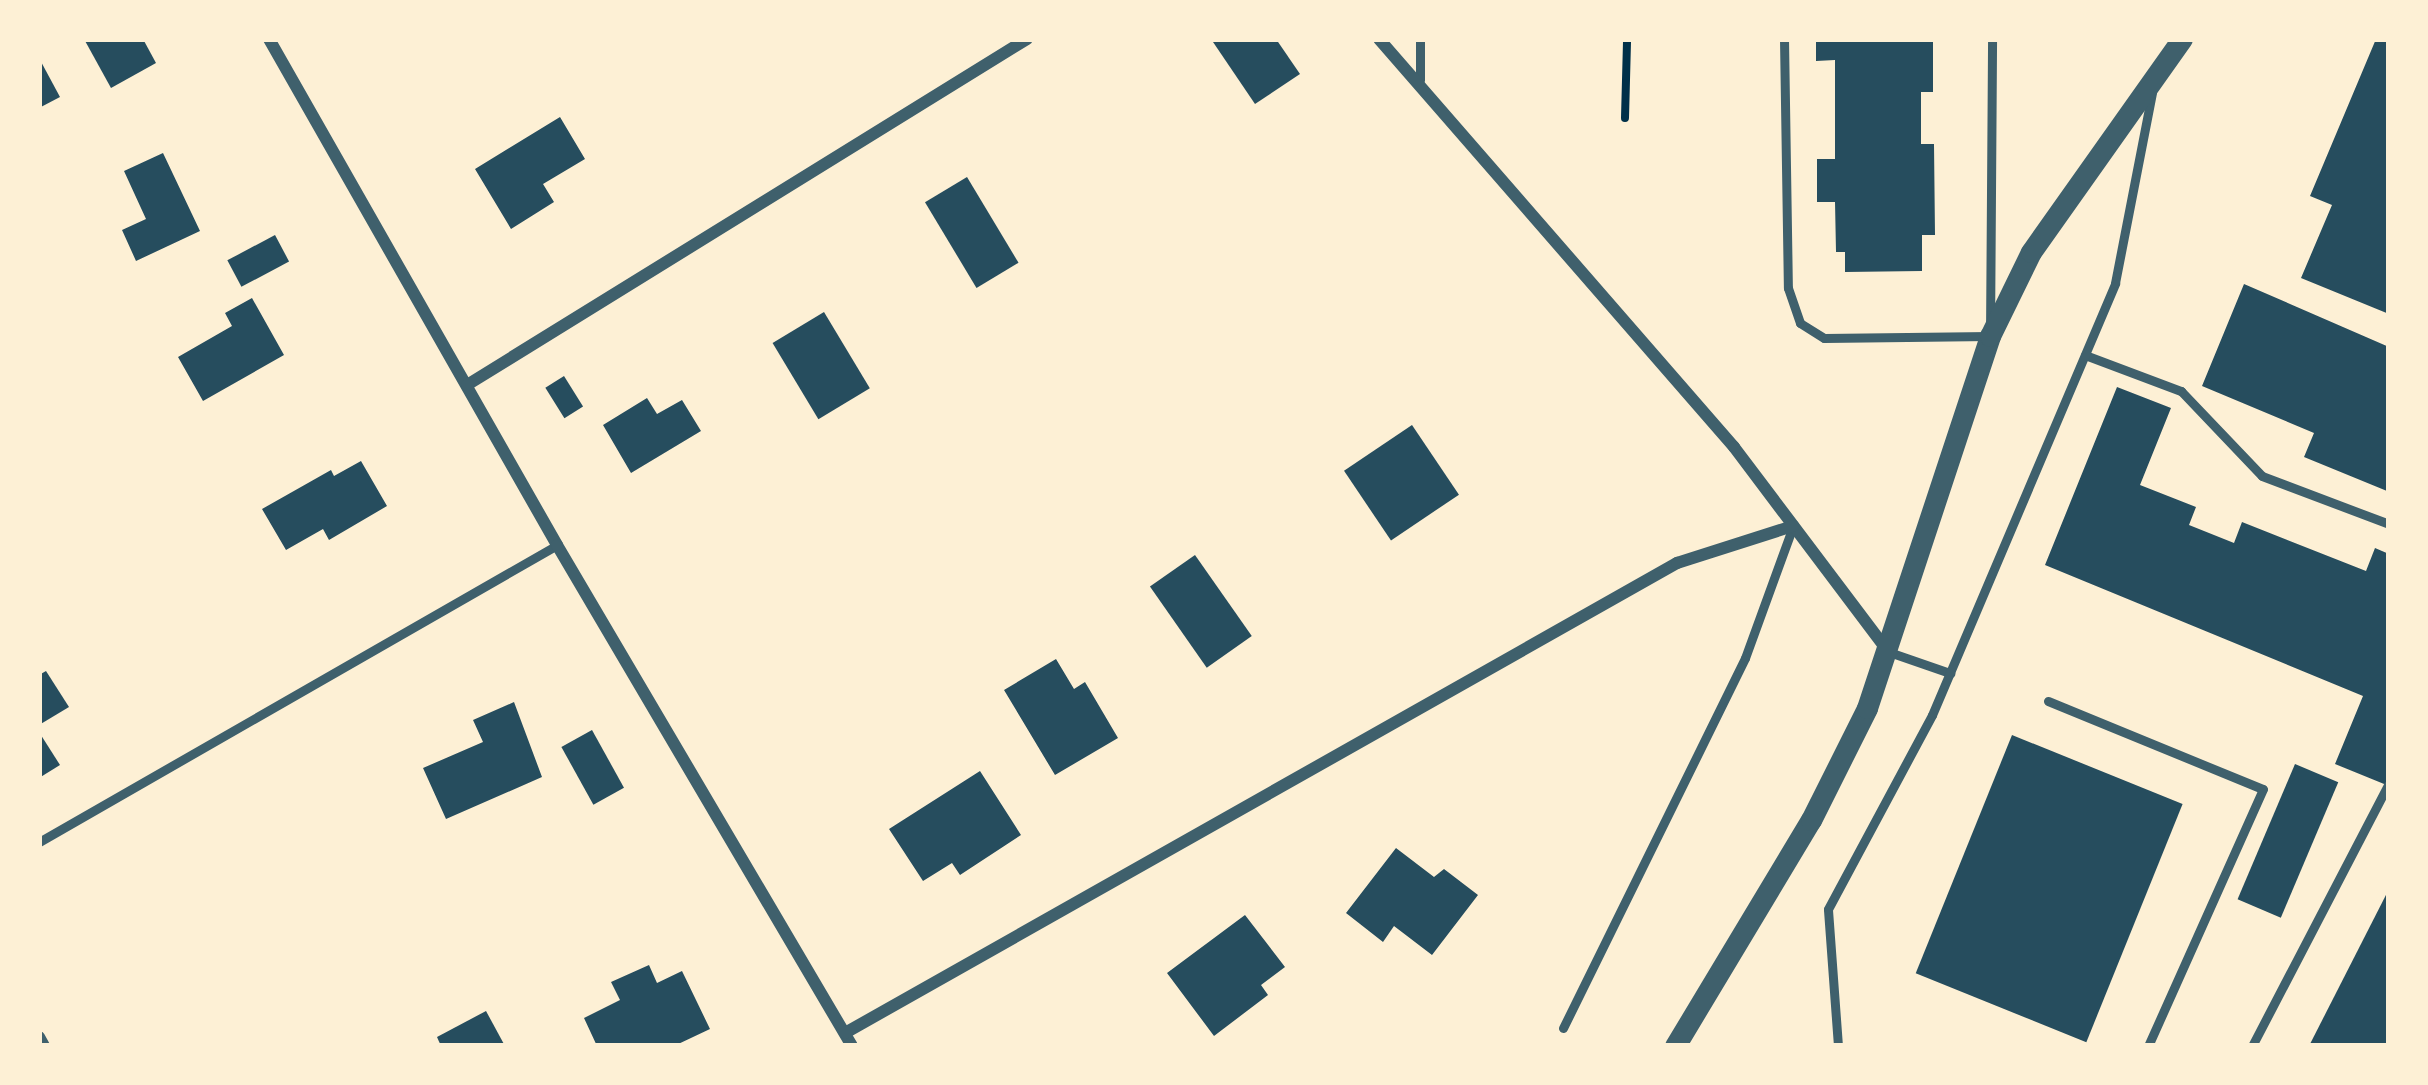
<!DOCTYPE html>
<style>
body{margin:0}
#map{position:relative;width:2428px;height:1085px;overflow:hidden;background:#fdf0d5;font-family:"Sofia Sans Condensed",sans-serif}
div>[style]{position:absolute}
.building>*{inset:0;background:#264d5e;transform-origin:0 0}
.path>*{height:8px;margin:-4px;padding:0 4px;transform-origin:4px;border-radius:4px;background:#003049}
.service>*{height:9px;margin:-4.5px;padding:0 4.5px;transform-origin:4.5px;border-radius:4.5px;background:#3f606c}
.minor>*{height:12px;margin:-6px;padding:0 6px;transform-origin:6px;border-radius:6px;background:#3f606c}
.tertiary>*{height:21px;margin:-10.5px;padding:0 10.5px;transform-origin:10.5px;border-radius:10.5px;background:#3f606c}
span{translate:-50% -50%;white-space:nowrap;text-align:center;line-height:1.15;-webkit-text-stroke:9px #fdf0d5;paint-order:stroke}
.frame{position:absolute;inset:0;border:42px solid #fdf0d5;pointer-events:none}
</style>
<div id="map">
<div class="building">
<div style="clip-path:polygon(84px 39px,143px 39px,156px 63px,111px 88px)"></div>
<div style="clip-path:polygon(1218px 39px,1276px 39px,1300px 74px,1255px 104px,1213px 42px)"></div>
<div style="clip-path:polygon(1816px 39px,1933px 39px,1933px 92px,1921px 92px,1921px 144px,1934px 144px,1935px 235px,1922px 235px,1922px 271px,1845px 272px,1845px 252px,1836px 252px,1835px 202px,1817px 202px,1817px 159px,1835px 159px,1835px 60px,1816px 61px)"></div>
<div style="clip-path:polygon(2376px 39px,2389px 39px,2389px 314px,2301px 278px,2332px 205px,2310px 196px)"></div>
<div style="clip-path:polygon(39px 58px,60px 97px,39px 108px)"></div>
<div style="clip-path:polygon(560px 117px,585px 159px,543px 184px,554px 202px,511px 229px,475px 169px)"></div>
<div style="clip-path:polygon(163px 153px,200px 231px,136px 261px,122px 230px,146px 219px,124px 171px)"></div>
<div style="left:967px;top:177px;width:100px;height:49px;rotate:59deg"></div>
<div style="left:275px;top:235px;width:30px;height:54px;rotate:62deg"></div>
<div style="clip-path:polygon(2244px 284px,2389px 347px,2387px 491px,2304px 457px,2314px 433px,2202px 386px)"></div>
<div style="clip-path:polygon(252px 298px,284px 355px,203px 401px,178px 357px,232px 326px,225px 313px)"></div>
<div style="left:824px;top:312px;width:89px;height:60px;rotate:59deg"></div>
<div style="left:564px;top:376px;width:36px;height:22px;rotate:58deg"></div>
<div style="clip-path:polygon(2117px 387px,2171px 408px,2140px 485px,2196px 507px,2189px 525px,2234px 543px,2242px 522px,2366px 571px,2375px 548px,2389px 554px,2389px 786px,2335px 764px,2363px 696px,2045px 565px)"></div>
<div style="clip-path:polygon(647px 398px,657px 414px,682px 400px,701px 431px,631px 473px,603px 425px)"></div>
<div style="left:1412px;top:425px;width:84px;height:82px;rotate:56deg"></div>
<div style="clip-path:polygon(361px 461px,387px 506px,329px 540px,323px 529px,286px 550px,262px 509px,331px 470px,334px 476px)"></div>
<div style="left:1195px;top:555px;width:99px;height:55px;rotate:55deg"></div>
<div style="clip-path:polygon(1056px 659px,1074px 689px,1085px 682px,1118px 738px,1055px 775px,1004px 690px)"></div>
<div style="clip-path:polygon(46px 671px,69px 707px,39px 725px,39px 675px)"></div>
<div style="clip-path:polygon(514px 702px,542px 777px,446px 819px,423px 768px,483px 742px,473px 720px)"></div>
<div style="left:592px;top:730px;width:66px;height:35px;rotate:61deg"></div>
<div style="clip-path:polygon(39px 732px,60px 765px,39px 778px)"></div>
<div style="left:2012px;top:735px;width:184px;height:257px;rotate:22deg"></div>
<div style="left:2295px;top:764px;width:47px;height:147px;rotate:23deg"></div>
<div style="clip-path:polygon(980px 771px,1021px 835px,960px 875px,952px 863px,923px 881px,889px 829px)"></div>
<div style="clip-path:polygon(1396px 848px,1434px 877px,1444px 869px,1478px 895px,1432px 955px,1394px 926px,1383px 942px,1346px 913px)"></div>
<div style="clip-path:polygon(2389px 889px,2389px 1046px,2309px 1046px)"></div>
<div style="clip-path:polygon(1245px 915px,1285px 967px,1261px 985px,1268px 995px,1214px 1036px,1167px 973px)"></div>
<div style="clip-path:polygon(649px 965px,657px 983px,682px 971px,710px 1029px,674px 1046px,597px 1046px,584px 1018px,620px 1000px,611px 982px)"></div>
<div style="clip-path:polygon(486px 1011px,505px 1046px,441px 1046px,437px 1037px)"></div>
</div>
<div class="path">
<div style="left:1625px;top:118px;width:79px;rotate:-88.5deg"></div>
</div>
<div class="service">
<div style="left:1784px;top:39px;width:249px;rotate:89.1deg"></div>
<div style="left:1788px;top:288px;width:37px;rotate:71deg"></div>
<div style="left:1800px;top:323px;width:28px;rotate:32deg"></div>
<div style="left:1824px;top:338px;width:166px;rotate:-0.7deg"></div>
<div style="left:1990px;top:336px;width:297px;rotate:-89.6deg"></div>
<div style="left:1420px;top:80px;width:41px;rotate:-90deg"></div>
<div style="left:2085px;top:355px;width:103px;rotate:20.6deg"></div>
<div style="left:2181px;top:391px;width:117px;rotate:46.4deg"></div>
<div style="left:2262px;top:476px;width:136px;rotate:20.7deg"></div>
<div style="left:1889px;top:652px;width:65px;rotate:19deg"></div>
<div style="left:2048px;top:701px;width:232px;rotate:22.3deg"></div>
<div style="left:2263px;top:789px;width:282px;rotate:114.1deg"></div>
<div style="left:39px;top:842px;width:597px;rotate:-29.83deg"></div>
<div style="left:1563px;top:1028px;width:412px;rotate:-63.8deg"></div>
<div style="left:1745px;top:658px;width:140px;rotate:-70deg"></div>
<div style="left:1838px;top:1046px;width:137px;rotate:-94.2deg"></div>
<div style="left:1828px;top:909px;width:220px;rotate:-61.8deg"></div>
<div style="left:1932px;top:715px;width:469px;rotate:-67deg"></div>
<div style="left:2115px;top:283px;width:194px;rotate:-79deg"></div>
<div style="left:2252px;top:1046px;width:294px;rotate:-62.5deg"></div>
</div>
<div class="minor">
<div style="left:269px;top:39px;width:582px;rotate:60.35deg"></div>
<div style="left:557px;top:545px;width:581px;rotate:59.51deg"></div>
<div style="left:1379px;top:39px;width:541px;rotate:48.97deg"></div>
<div style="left:1734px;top:447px;width:256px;rotate:53deg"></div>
<div style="left:467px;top:385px;width:658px;rotate:-31.71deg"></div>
<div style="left:845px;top:1033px;width:956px;rotate:-29.46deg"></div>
<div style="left:1677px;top:563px;width:122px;rotate:-17.7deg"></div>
<div style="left:39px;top:1037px;width:10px;rotate:61deg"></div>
</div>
<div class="tertiary">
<div style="left:1675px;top:1046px;width:264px;rotate:-59deg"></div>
<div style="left:1811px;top:820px;width:125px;rotate:-63.4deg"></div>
<div style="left:1867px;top:708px;width:392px;rotate:-71.7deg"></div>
<div style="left:1990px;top:336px;width:93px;rotate:-64deg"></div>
<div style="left:2031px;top:252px;width:261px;rotate:-54.7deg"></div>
</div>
<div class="frame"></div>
</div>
